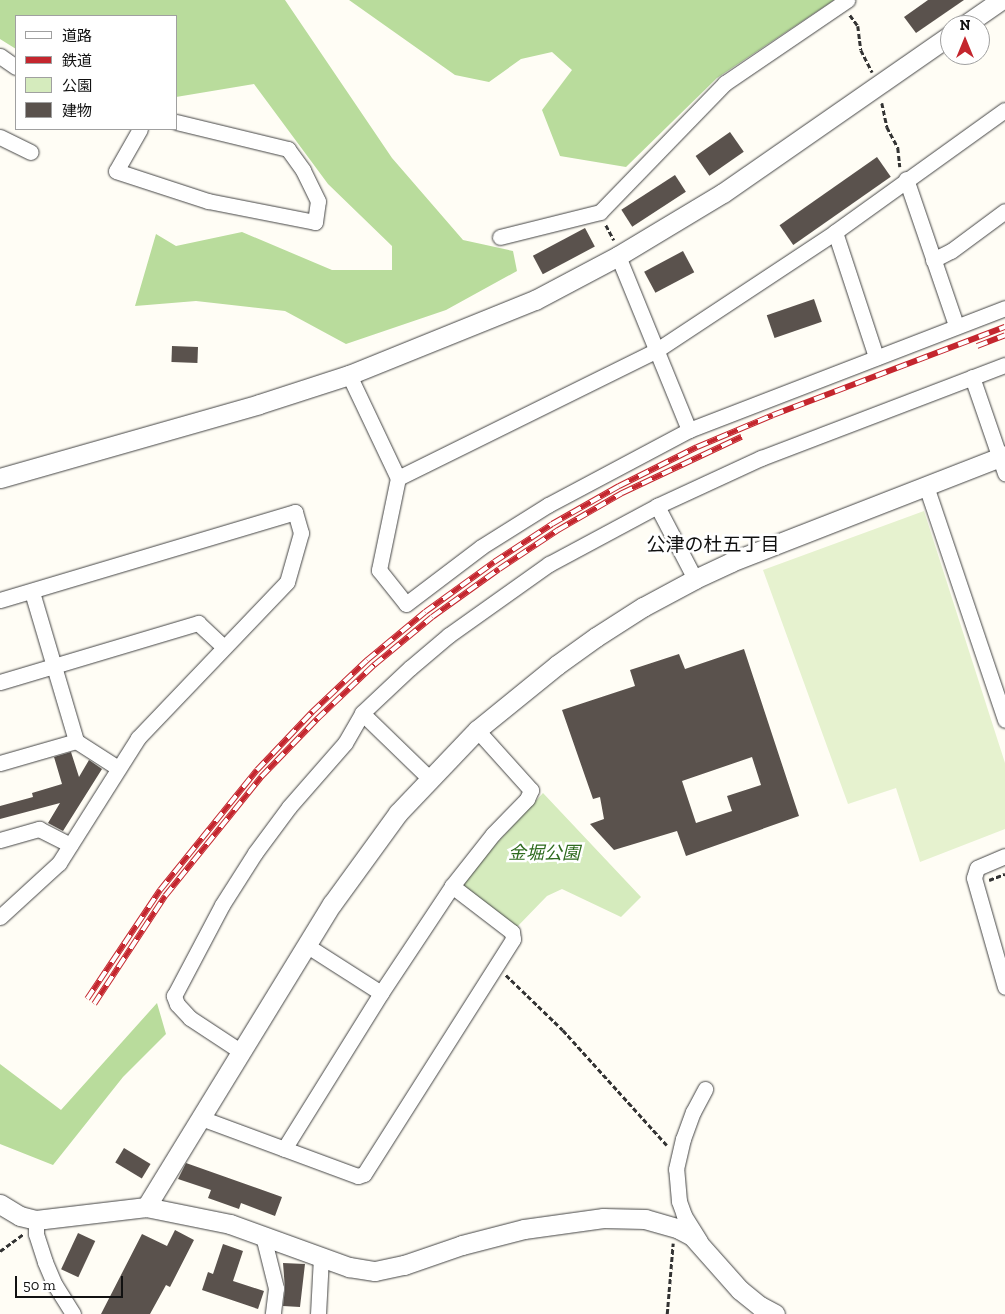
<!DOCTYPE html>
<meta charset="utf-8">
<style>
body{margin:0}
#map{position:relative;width:1005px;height:1314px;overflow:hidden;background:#fffdf5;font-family:"Zilla Slab","Noto Sans JP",serif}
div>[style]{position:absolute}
.green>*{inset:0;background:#d5ebbd}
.forest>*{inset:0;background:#b9dc9c}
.pitch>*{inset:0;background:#e6f2cf}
.building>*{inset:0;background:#5a524d;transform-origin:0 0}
.path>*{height:2.5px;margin-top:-1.25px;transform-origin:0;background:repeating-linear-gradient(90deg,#333 0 5px,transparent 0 7.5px)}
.roads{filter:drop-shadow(0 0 1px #444) drop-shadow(0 0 1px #444)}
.minor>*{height:15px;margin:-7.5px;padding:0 7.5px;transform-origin:7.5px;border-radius:7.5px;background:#fff}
.tertiary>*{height:19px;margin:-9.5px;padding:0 9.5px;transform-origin:9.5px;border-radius:9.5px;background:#fff}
.rail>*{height:5.5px;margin-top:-2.75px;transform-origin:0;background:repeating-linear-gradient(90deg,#fff 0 11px,#c4262e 0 22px);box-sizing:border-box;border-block:1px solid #c4262e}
span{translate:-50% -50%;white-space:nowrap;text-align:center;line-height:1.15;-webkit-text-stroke:5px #fff;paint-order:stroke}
.park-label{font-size:18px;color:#2f6b1f;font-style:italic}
.neighbourhood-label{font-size:19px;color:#111}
.legend{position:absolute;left:15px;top:15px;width:162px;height:115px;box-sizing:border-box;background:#fff;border:1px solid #a0a0a0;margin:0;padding:6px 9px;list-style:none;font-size:15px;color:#111}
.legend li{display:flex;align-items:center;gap:10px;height:25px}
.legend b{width:25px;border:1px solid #a0a0a0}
.north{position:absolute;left:940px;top:15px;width:50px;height:50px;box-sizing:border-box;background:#fff;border:1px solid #a0a0a0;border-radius:50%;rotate:0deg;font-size:14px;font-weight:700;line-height:20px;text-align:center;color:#111}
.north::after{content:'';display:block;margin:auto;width:18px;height:22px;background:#c4262e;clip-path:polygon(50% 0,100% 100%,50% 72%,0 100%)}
.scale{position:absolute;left:15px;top:1276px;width:108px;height:22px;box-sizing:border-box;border:2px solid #111;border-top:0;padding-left:6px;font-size:15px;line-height:18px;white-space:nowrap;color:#111;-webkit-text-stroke:4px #fff;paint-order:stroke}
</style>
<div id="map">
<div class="green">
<div style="clip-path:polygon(543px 793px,641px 897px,621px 917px,562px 889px,547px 896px,515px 929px,460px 883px)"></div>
</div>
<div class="forest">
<div style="clip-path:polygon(0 0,285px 0,392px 158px,463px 240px,513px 251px,517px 271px,446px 310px,346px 344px,285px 311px,196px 301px,135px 306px,156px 234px,176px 246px,242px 232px,332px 270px,392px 270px,392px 246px,328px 184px,254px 84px,176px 97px,176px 16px,16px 16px,16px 49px,0 39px)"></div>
<div style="clip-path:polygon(349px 0,834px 0,717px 78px,626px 167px,560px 156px,542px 110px,572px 70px,552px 52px,521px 59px,489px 82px,455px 75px)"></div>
<div style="clip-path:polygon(157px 1003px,166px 1034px,123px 1077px,53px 1165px,0 1144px,0 1064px,61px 1110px)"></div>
</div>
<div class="pitch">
<div style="clip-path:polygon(924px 511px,1005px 763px,1005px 829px,920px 862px,896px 788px,848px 804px,763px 570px)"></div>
</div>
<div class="building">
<div style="clip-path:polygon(928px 0,964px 0,916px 33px,904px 17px)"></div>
<div style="left:730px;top:132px;width:24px;height:42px;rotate:55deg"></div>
<div style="left:877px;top:157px;width:24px;height:119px;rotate:55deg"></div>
<div style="left:675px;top:175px;width:20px;height:64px;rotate:57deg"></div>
<div style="left:585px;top:228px;width:21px;height:59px;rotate:62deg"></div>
<div style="left:683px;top:251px;width:24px;height:44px;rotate:62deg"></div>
<div style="left:814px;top:299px;width:24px;height:50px;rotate:71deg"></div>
<div style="left:172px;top:346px;width:26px;height:16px;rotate:2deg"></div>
<div style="clip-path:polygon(evenodd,744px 649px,799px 816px,686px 856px,677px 831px,614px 850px,590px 824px,604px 819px,600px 797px,593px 799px,562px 710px,635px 686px,630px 670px,679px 654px,685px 669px,744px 649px,752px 757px,761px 785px,727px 796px,732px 811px,696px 823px,682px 781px,752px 757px)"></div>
<div style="clip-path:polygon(71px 752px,79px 777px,89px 760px,102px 769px,63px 831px,48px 823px,60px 803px,0 819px,0 806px,33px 797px,32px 793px,62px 784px,54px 757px)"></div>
<div style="left:124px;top:1148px;width:31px;height:17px;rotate:31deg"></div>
<div style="clip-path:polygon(186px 1163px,282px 1197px,275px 1216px,241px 1203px,239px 1209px,208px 1198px,211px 1190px,178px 1179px)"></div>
<div style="clip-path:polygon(175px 1230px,194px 1240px,170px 1287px,166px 1285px,150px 1314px,101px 1314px,142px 1234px,167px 1246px)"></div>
<div style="left:78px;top:1233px;width:19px;height:40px;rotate:25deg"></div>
<div style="clip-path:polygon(223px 1244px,243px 1251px,233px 1281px,264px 1291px,258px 1309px,202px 1290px,208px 1272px,213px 1274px)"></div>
<div style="clip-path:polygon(283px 1263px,305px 1264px,300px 1307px,283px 1306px,285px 1289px)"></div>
</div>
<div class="path">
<div style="left:850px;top:15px;width:14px;rotate:54deg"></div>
<div style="left:858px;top:26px;width:24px;rotate:83deg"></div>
<div style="left:861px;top:50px;width:25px;rotate:63deg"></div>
<div style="left:882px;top:103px;width:25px;rotate:78deg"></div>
<div style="left:887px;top:127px;width:24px;rotate:62deg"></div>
<div style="left:898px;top:148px;width:19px;rotate:84deg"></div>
<div style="left:606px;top:225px;width:17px;rotate:62deg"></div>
<div style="left:989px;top:880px;width:17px;rotate:-21deg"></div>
<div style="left:506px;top:975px;width:79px;rotate:44deg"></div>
<div style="left:563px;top:1030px;width:155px;rotate:47.9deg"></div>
<div style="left:0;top:1251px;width:29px;rotate:-36deg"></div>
<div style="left:667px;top:1314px;width:71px;rotate:-85.2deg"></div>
</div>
<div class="roads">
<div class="minor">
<div style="left:0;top:56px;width:19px;rotate:35deg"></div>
<div style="left:140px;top:129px;width:48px;rotate:119.7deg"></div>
<div style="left:116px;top:171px;width:97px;rotate:18.1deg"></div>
<div style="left:208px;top:201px;width:109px;rotate:11.1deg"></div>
<div style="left:315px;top:222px;width:21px;rotate:-82deg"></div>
<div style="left:318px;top:201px;width:34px;rotate:-116deg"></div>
<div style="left:303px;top:170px;width:26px;rotate:-126deg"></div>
<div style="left:288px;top:149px;width:115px;rotate:-166.4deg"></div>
<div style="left:0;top:137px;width:34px;rotate:26deg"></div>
<div style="left:906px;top:179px;width:154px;rotate:71.1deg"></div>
<div style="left:835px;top:232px;width:132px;rotate:71.8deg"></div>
<div style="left:500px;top:237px;width:103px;rotate:-14deg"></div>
<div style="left:600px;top:212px;width:180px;rotate:-45.9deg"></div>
<div style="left:725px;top:83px;width:148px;rotate:-34.2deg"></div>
<div style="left:618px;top:256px;width:188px;rotate:67.8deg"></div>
<div style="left:933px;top:260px;width:20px;rotate:-27deg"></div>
<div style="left:951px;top:251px;width:67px;rotate:-36.5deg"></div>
<div style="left:349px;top:375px;width:114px;rotate:64.6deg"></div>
<div style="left:398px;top:478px;width:94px;rotate:101.7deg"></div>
<div style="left:379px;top:570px;width:43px;rotate:51.5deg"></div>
<div style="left:406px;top:604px;width:94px;rotate:-37.2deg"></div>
<div style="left:481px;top:547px;width:79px;rotate:-32.1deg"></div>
<div style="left:548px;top:505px;width:160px;rotate:-28deg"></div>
<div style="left:689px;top:430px;width:339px;rotate:-21.1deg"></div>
<div style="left:972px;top:377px;width:102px;rotate:71deg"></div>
<div style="left:398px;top:478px;width:289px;rotate:-26.3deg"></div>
<div style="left:657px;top:350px;width:214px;rotate:-33.5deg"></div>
<div style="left:835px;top:232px;width:209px;rotate:-35.7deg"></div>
<div style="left:926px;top:486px;width:247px;rotate:71.3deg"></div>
<div style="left:657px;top:506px;width:82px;rotate:62.5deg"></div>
<div style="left:32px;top:592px;width:155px;rotate:73.5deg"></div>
<div style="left:0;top:600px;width:308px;rotate:-16.6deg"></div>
<div style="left:295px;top:512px;width:22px;rotate:74deg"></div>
<div style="left:301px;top:533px;width:51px;rotate:105.9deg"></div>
<div style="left:287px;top:582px;width:216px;rotate:133.7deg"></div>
<div style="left:138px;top:738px;width:148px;rotate:122.3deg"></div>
<div style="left:59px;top:863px;width:80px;rotate:137.5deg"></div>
<div style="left:0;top:682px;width:207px;rotate:-16.6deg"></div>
<div style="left:198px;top:623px;width:35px;rotate:43deg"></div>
<div style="left:362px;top:713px;width:95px;rotate:44.1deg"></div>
<div style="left:0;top:763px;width:79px;rotate:-16.1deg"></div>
<div style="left:76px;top:741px;width:50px;rotate:32.7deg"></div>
<div style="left:0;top:840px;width:41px;rotate:-15.8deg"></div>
<div style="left:39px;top:829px;width:35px;rotate:27deg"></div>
<div style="left:1005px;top:856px;width:30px;rotate:157deg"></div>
<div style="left:977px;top:868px;width:10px;rotate:107deg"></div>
<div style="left:974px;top:878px;width:113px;rotate:74.1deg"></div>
<div style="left:306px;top:945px;width:89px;rotate:32.6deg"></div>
<div style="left:240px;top:1051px;width:60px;rotate:-146.6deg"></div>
<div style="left:190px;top:1018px;width:19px;rotate:-133deg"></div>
<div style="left:177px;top:1004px;width:9px;rotate:-111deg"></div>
<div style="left:174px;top:996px;width:103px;rotate:-62.2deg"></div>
<div style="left:222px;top:905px;width:62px;rotate:-57.6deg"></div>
<div style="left:255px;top:853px;width:57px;rotate:-53.5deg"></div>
<div style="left:289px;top:807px;width:85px;rotate:-48.8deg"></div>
<div style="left:345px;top:743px;width:34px;rotate:-60deg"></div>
<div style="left:362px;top:713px;width:66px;rotate:-43.2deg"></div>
<div style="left:410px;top:668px;width:51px;rotate:-40.2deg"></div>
<div style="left:449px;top:635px;width:123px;rotate:-35.4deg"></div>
<div style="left:549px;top:564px;width:123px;rotate:-28.2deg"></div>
<div style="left:657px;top:506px;width:115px;rotate:-24.8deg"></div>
<div style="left:761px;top:458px;width:261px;rotate:-20.9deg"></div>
<div style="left:201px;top:1118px;width:167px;rotate:20.3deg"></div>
<div style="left:358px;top:1176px;width:6px;rotate:-18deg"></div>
<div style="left:364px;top:1174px;width:278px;rotate:-57.6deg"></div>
<div style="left:513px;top:939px;width:7px;rotate:-98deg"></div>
<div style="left:512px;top:932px;width:76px;rotate:-142.5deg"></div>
<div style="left:284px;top:1149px;width:184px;rotate:-58.1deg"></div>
<div style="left:381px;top:993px;width:128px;rotate:-56.4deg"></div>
<div style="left:452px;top:886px;width:66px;rotate:-51.7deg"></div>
<div style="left:493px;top:834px;width:49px;rotate:-45.8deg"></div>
<div style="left:527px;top:799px;width:10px;rotate:-66deg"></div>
<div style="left:531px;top:790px;width:81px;rotate:-132deg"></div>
<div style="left:36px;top:1220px;width:14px;rotate:90deg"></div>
<div style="left:36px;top:1234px;width:29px;rotate:72deg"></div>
<div style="left:45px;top:1262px;width:25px;rotate:67deg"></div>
<div style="left:55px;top:1285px;width:34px;rotate:58deg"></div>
<div style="left:263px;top:1236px;width:54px;rotate:76deg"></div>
<div style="left:276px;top:1288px;width:26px;rotate:97deg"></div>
<div style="left:700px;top:1241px;width:31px;rotate:-122deg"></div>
<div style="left:684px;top:1215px;width:15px;rotate:-110deg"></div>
<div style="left:679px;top:1201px;width:32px;rotate:-95deg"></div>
<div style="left:676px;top:1169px;width:31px;rotate:-77deg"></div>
<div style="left:683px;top:1139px;width:29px;rotate:-70deg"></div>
<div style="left:693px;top:1112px;width:26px;rotate:-62deg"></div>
<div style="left:318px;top:1314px;width:57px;rotate:-87deg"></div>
</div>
<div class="tertiary">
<div style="left:965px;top:25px;width:44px;rotate:-34.8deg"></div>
<div style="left:0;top:478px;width:269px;rotate:-15.9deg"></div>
<div style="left:259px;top:404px;width:95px;rotate:-17.9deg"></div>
<div style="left:349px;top:375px;width:201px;rotate:-22deg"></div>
<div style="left:535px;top:300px;width:94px;rotate:-27.9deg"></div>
<div style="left:618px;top:256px;width:122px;rotate:-31deg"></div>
<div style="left:723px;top:193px;width:277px;rotate:-34.8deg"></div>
<div style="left:0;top:1204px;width:23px;rotate:31deg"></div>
<div style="left:20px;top:1216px;width:16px;rotate:14deg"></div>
<div style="left:36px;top:1220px;width:111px;rotate:-6.7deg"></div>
<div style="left:146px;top:1207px;width:86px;rotate:11.4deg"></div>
<div style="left:230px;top:1224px;width:127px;rotate:19.9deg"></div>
<div style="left:349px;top:1267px;width:26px;rotate:9deg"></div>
<div style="left:375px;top:1271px;width:30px;rotate:-12deg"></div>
<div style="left:404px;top:1265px;width:61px;rotate:-19deg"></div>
<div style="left:462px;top:1245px;width:64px;rotate:-14.5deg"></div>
<div style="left:524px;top:1229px;width:80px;rotate:-7.9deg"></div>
<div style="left:603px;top:1218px;width:42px;rotate:1.4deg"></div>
<div style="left:645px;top:1219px;width:35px;rotate:16deg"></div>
<div style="left:679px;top:1229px;width:15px;rotate:28deg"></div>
<div style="left:692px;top:1236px;width:72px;rotate:48.4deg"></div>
<div style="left:740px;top:1290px;width:26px;rotate:39deg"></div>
<div style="left:760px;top:1306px;width:17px;rotate:28deg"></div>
<div style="left:146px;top:1207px;width:356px;rotate:-58.5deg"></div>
<div style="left:332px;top:904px;width:112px;rotate:-54deg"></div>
<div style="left:398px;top:813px;width:115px;rotate:-46.4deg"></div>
<div style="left:477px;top:730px;width:103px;rotate:-39.1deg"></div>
<div style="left:557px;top:665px;width:48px;rotate:-35.7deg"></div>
<div style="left:596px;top:637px;width:56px;rotate:-32.6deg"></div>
<div style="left:643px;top:607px;width:59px;rotate:-28.3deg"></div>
<div style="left:695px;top:579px;width:40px;rotate:-25deg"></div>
<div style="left:731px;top:562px;width:294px;rotate:-21.3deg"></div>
</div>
</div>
<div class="rail">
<div style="left:977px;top:346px;width:30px;rotate:-21deg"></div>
<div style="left:87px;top:999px;width:131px;rotate:-56.2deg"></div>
<div style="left:160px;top:890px;width:154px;rotate:-51.1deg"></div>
<div style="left:257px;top:770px;width:80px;rotate:-46.5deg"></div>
<div style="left:312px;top:712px;width:76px;rotate:-43.4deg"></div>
<div style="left:367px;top:660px;width:75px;rotate:-39.6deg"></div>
<div style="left:425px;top:612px;width:85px;rotate:-35.9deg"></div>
<div style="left:494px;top:562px;width:69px;rotate:-33.2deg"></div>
<div style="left:552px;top:524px;width:77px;rotate:-29.6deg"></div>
<div style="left:619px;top:486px;width:87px;rotate:-26.6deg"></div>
<div style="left:697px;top:447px;width:82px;rotate:-22.8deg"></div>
<div style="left:773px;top:415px;width:248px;rotate:-20.8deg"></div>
<div style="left:94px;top:1004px;width:129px;rotate:-56.7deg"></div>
<div style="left:165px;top:896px;width:153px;rotate:-51.1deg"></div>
<div style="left:261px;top:777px;width:81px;rotate:-46deg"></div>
<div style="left:317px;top:719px;width:79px;rotate:-43.5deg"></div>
<div style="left:374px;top:665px;width:75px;rotate:-39.6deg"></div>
<div style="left:432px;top:617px;width:82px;rotate:-35.6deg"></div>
<div style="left:499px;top:569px;width:71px;rotate:-33.5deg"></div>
<div style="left:558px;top:530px;width:74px;rotate:-30deg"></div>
<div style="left:622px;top:493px;width:132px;rotate:-25.2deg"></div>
</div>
<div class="park-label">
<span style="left:544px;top:853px">金堀公園</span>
</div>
<div class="neighbourhood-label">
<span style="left:713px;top:545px">公津の杜五丁目</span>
</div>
<ul class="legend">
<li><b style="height:6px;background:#fff"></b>道路</li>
<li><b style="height:6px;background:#c4262e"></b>鉄道</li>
<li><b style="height:14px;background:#d5ebbd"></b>公園</li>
<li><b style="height:14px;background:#5a524d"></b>建物</li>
</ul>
<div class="north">N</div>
<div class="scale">50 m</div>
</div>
